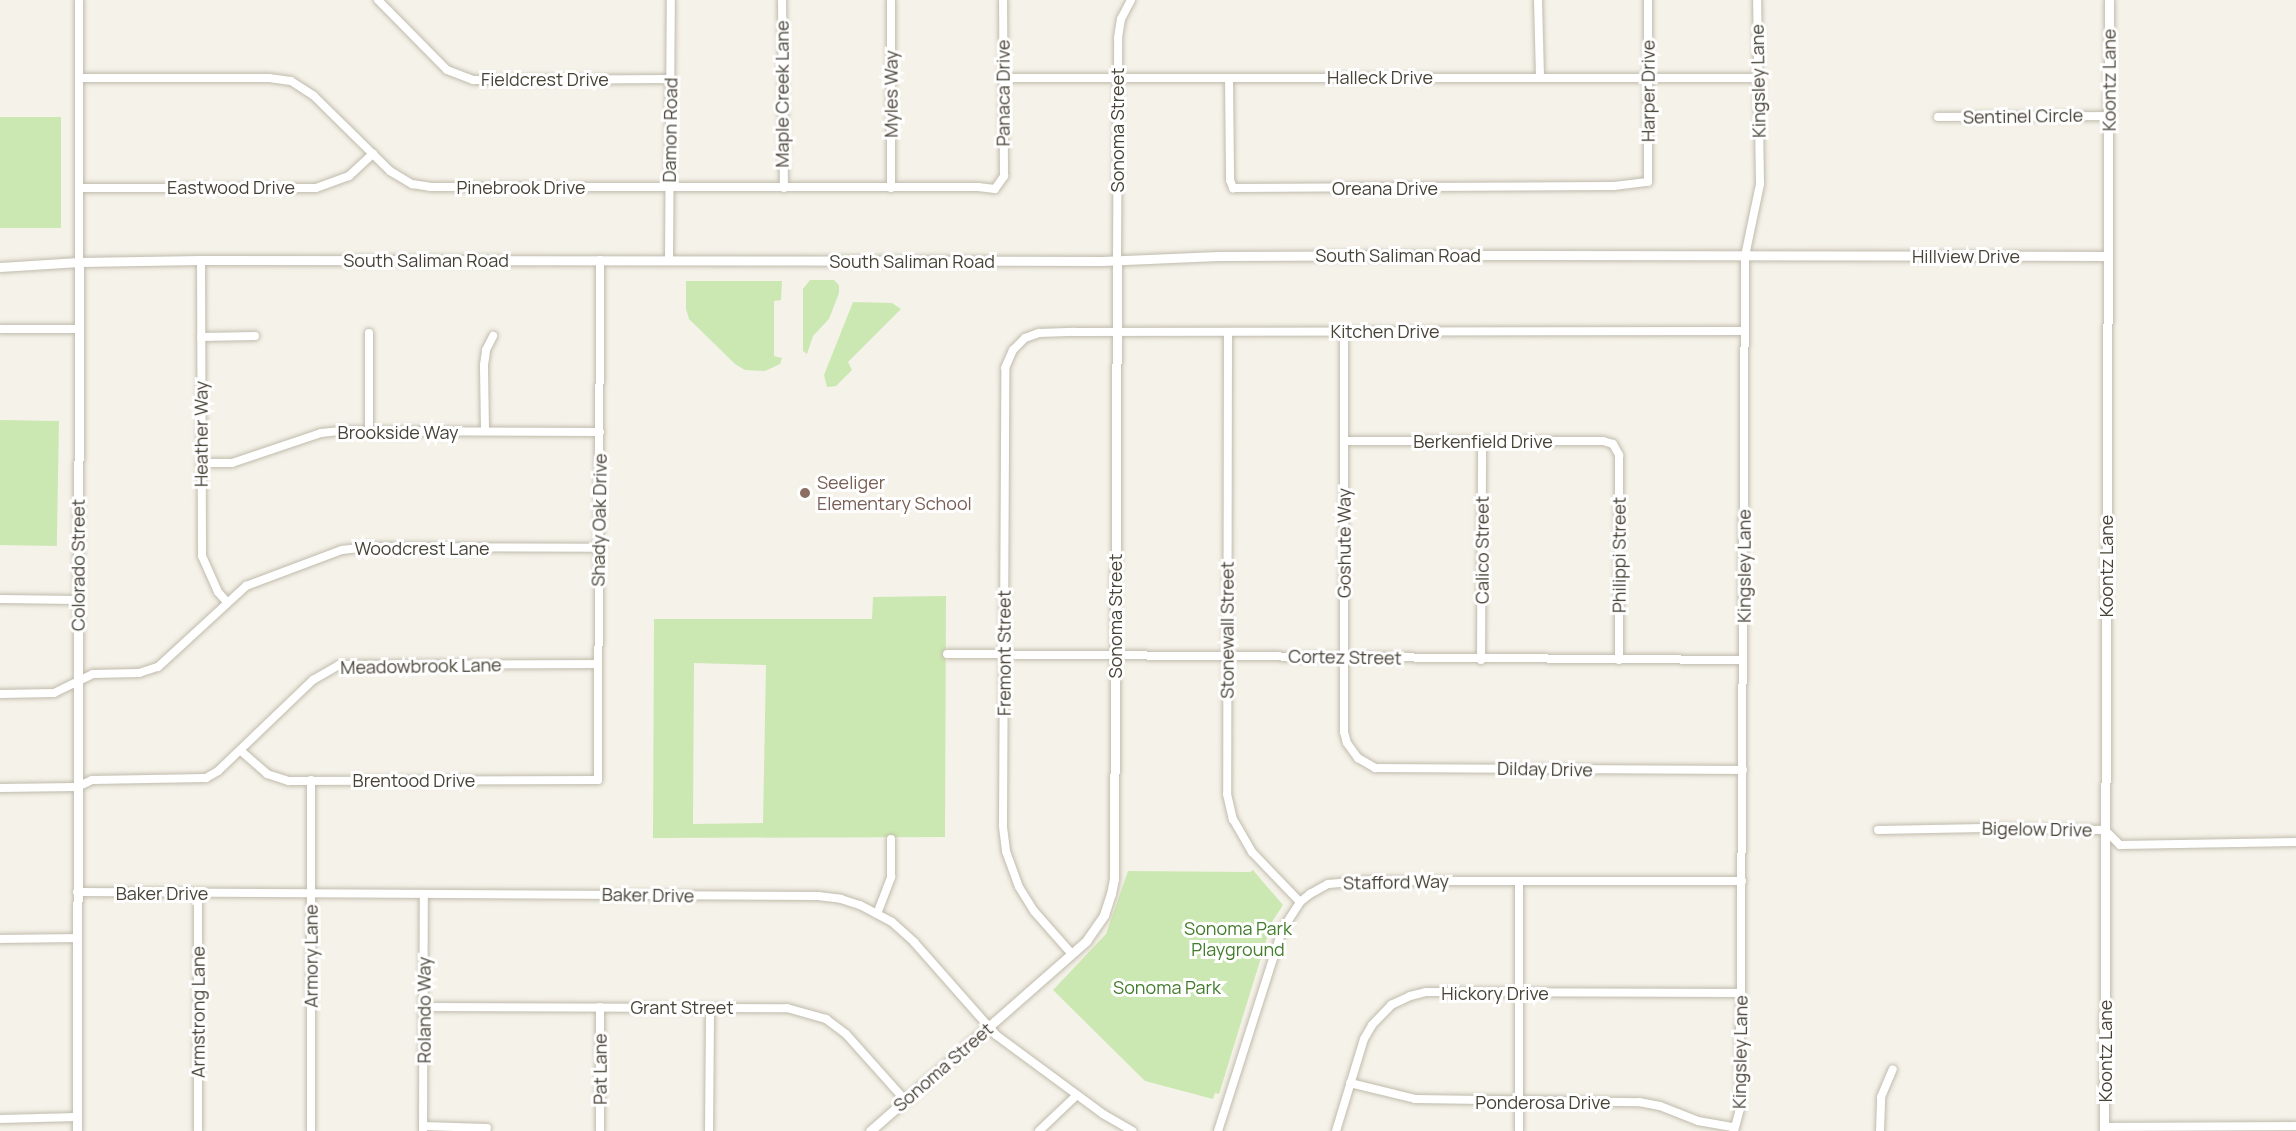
<!DOCTYPE html>
<style>
body{margin:0}
#map{position:relative;width:2296px;height:1131px;overflow:hidden;background:#f5f2e9;font-family:Manrope,sans-serif}
div>[style]{position:absolute}
.green>*{inset:0;background:#cce8b2;transform-origin:0 0}
.roads{filter:drop-shadow(0 0 2px #c0bbac) drop-shadow(0 0 2px #c0bbac)}
.minor>*{height:8px;margin:-4px;padding:0 4px;transform-origin:4px;border-radius:4px;background:#fff}
.tertiary>*{height:9px;margin:-4.5px;padding:0 4.5px;transform-origin:4.5px;border-radius:4.5px;background:#fff}
.dots>*{width:16px;height:16px;translate:-50% -50%;box-sizing:border-box;border:3px solid #fff;border-radius:50%}
span{translate:-50% -50%;white-space:nowrap;text-align:center;line-height:1.15;-webkit-text-stroke:6px #fff;paint-order:stroke}
.street-label{font-size:18px;color:#484337}
.education-label{font-size:18px;color:#785e54}
.left{translate:0 -50%;text-align:left}
.park-label{font-size:18px;color:#427b2a}
</style>
<div id="map">
<div class="green">
<div style="left:0;top:117px;width:61px;height:111px"></div>
<div style="clip-path:polygon(810px 280px,834px 280px,839px 285px,839px 293px,829px 319px,813px 336px,807px 354px,803px 351px,803px 289px)"></div>
<div style="clip-path:polygon(686px 281px,782px 281px,781px 300px,774px 301px,774px 356px,782px 358px,780px 364px,765px 371px,745px 370px,735px 364px,689px 319px,686px 309px)"></div>
<div style="clip-path:polygon(853px 302px,892px 303px,901px 309px,848px 362px,852px 370px,836px 386px,827px 387px,824px 375px)"></div>
<div style="left:0;top:420px;width:59px;height:125px;rotate:1deg"></div>
<div style="clip-path:polygon(evenodd,946px 596px,945px 837px,653px 838px,654px 619px,872px 619px,873px 597px,946px 596px,694px 663px,766px 665px,763px 823px,693px 824px,694px 663px)"></div>
<div style="clip-path:polygon(1253px 870px,1283px 905px,1272px 922px,1219px 1094px,1215px 1093px,1213px 1099px,1145px 1081px,1053px 990px,1106px 934px,1128px 871px,1250px 872px)"></div>
</div>
<div class="roads">
<div class="minor">
<div style="left:378px;top:0;width:98px;rotate:45.4deg"></div>
<div style="left:447px;top:70px;width:28px;rotate:21deg"></div>
<div style="left:473px;top:80px;width:198px;rotate:-0.3deg"></div>
<div style="left:782px;top:0;width:188px;rotate:89.4deg"></div>
<div style="left:891px;top:0;width:188px;rotate:90deg"></div>
<div style="left:1538px;top:0;width:77px;rotate:88.5deg"></div>
<div style="left:79px;top:78px;width:190px"></div>
<div style="left:269px;top:78px;width:22px;rotate:8deg"></div>
<div style="left:291px;top:81px;width:27px;rotate:33deg"></div>
<div style="left:314px;top:96px;width:107px;rotate:44.6deg"></div>
<div style="left:390px;top:171px;width:26px;rotate:31deg"></div>
<div style="left:412px;top:184px;width:18px;rotate:9deg"></div>
<div style="left:430px;top:187px;width:548px"></div>
<div style="left:978px;top:187px;width:17px;rotate:7deg"></div>
<div style="left:995px;top:189px;width:16px;rotate:-55deg"></div>
<div style="left:1004px;top:176px;width:176px;rotate:-90.3deg"></div>
<div style="left:1003px;top:78px;width:754px"></div>
<div style="left:1229px;top:78px;width:102px;rotate:89.4deg"></div>
<div style="left:1230px;top:180px;width:9px;rotate:69deg"></div>
<div style="left:1233px;top:188px;width:381px;rotate:-0.3deg"></div>
<div style="left:1614px;top:186px;width:34px;rotate:-7deg"></div>
<div style="left:1648px;top:182px;width:182px;rotate:-90deg"></div>
<div style="left:1938px;top:117px;width:171px;rotate:-0.3deg"></div>
<div style="left:79px;top:188px;width:237px"></div>
<div style="left:316px;top:188px;width:35px;rotate:-20deg"></div>
<div style="left:349px;top:176px;width:33px;rotate:-43deg"></div>
<div style="left:201px;top:260px;width:296px;rotate:89.8deg"></div>
<div style="left:202px;top:556px;width:39px;rotate:66deg"></div>
<div style="left:218px;top:592px;width:13px;rotate:48deg"></div>
<div style="left:669px;top:261px;width:261px;rotate:-89.6deg"></div>
<div style="left:1117px;top:261px;width:223px;rotate:-89.7deg"></div>
<div style="left:1118px;top:38px;width:19px;rotate:-81deg"></div>
<div style="left:1121px;top:19px;width:21px;rotate:-62deg"></div>
<div style="left:79px;top:262px;width:262px;rotate:-90deg"></div>
<div style="left:0;top:329px;width:78px"></div>
<div style="left:1228px;top:332px;width:462px;rotate:90.1deg"></div>
<div style="left:1227px;top:794px;width:26px;rotate:77deg"></div>
<div style="left:1233px;top:819px;width:38px;rotate:60deg"></div>
<div style="left:1252px;top:852px;width:69px;rotate:46.2deg"></div>
<div style="left:1344px;top:332px;width:400px;rotate:90deg"></div>
<div style="left:1344px;top:732px;width:11px;rotate:75deg"></div>
<div style="left:1347px;top:743px;width:19px;rotate:54deg"></div>
<div style="left:1358px;top:758px;width:20px;rotate:30deg"></div>
<div style="left:1375px;top:768px;width:368px;rotate:0.3deg"></div>
<div style="left:201px;top:337px;width:54px;rotate:-1.1deg"></div>
<div style="left:369px;top:431px;width:98px;rotate:-90deg"></div>
<div style="left:485px;top:431px;width:66px;rotate:-90.9deg"></div>
<div style="left:484px;top:365px;width:15px;rotate:-82deg"></div>
<div style="left:486px;top:350px;width:16px;rotate:-63deg"></div>
<div style="left:1344px;top:441px;width:259px"></div>
<div style="left:1603px;top:441px;width:10px;rotate:17deg"></div>
<div style="left:1613px;top:444px;width:13px;rotate:61deg"></div>
<div style="left:1619px;top:455px;width:205px;rotate:90deg"></div>
<div style="left:201px;top:463px;width:31px"></div>
<div style="left:232px;top:463px;width:94px;rotate:-18.6deg"></div>
<div style="left:321px;top:433px;width:18px;rotate:-6deg"></div>
<div style="left:339px;top:431px;width:261px;rotate:0.2deg"></div>
<div style="left:0;top:599px;width:78px;rotate:0.7deg"></div>
<div style="left:947px;top:654px;width:796px;rotate:0.43deg"></div>
<div style="left:1481px;top:660px;width:219px;rotate:-89.7deg"></div>
<div style="left:0;top:694px;width:54px;rotate:-1.1deg"></div>
<div style="left:54px;top:693px;width:43px;rotate:-26deg"></div>
<div style="left:93px;top:674px;width:46px;rotate:-1.2deg"></div>
<div style="left:139px;top:673px;width:20px;rotate:-18deg"></div>
<div style="left:158px;top:667px;width:120px;rotate:-42.6deg"></div>
<div style="left:246px;top:586px;width:103px;rotate:-20.6deg"></div>
<div style="left:342px;top:550px;width:23px;rotate:-7deg"></div>
<div style="left:365px;top:547px;width:235px;rotate:0.2deg"></div>
<div style="left:241px;top:751px;width:35px;rotate:41deg"></div>
<div style="left:267px;top:774px;width:23px;rotate:18deg"></div>
<div style="left:289px;top:781px;width:309px;rotate:-0.2deg"></div>
<div style="left:598px;top:780px;width:520px;rotate:-89.78deg"></div>
<div style="left:311px;top:780px;width:351px;rotate:90deg"></div>
<div style="left:0;top:788px;width:77px;rotate:-0.7deg"></div>
<div style="left:77px;top:787px;width:17px;rotate:-25deg"></div>
<div style="left:92px;top:780px;width:114px;rotate:-1deg"></div>
<div style="left:206px;top:778px;width:14px;rotate:-30deg"></div>
<div style="left:218px;top:771px;width:132px;rotate:-43.8deg"></div>
<div style="left:313px;top:680px;width:30px;rotate:-30deg"></div>
<div style="left:339px;top:665px;width:259px;rotate:-0.2deg"></div>
<div style="left:1878px;top:830px;width:106px;rotate:-1.1deg"></div>
<div style="left:1984px;top:828px;width:121px;rotate:0.9deg"></div>
<div style="left:2105px;top:830px;width:21px;rotate:45deg"></div>
<div style="left:2120px;top:845px;width:176px;rotate:-1deg"></div>
<div style="left:77px;top:892px;width:741px;rotate:0.31deg"></div>
<div style="left:818px;top:896px;width:23px;rotate:7deg"></div>
<div style="left:841px;top:899px;width:20px;rotate:18deg"></div>
<div style="left:860px;top:905px;width:36px;rotate:28deg"></div>
<div style="left:892px;top:922px;width:30px;rotate:42deg"></div>
<div style="left:914px;top:942px;width:124px;rotate:48.6deg"></div>
<div style="left:996px;top:1035px;width:133px;rotate:36.4deg"></div>
<div style="left:1103px;top:1114px;width:34px;rotate:30deg"></div>
<div style="left:877px;top:914px;width:40px;rotate:-69deg"></div>
<div style="left:891px;top:877px;width:38px;rotate:-90deg"></div>
<div style="left:0;top:939px;width:77px;rotate:-0.7deg"></div>
<div style="left:1071px;top:953px;width:56px;rotate:-131.4deg"></div>
<div style="left:1034px;top:911px;width:28px;rotate:-122deg"></div>
<div style="left:1019px;top:887px;width:38px;rotate:-110deg"></div>
<div style="left:1006px;top:851px;width:26px;rotate:-97deg"></div>
<div style="left:1003px;top:825px;width:457px;rotate:-89.7deg"></div>
<div style="left:1005px;top:368px;width:20px;rotate:-66deg"></div>
<div style="left:1013px;top:350px;width:17px;rotate:-45deg"></div>
<div style="left:1025px;top:338px;width:15px;rotate:-20deg"></div>
<div style="left:1039px;top:333px;width:36px;rotate:-2deg"></div>
<div style="left:1075px;top:332px;width:670px;rotate:-0.09deg"></div>
<div style="left:423px;top:1007px;width:364px;rotate:0.2deg"></div>
<div style="left:787px;top:1008px;width:41px;rotate:15.8deg"></div>
<div style="left:826px;top:1019px;width:25px;rotate:37deg"></div>
<div style="left:846px;top:1034px;width:89px;rotate:48.2deg"></div>
<div style="left:1350px;top:1083px;width:67px;rotate:13.8deg"></div>
<div style="left:1415px;top:1099px;width:224px;rotate:0.8deg"></div>
<div style="left:1639px;top:1102px;width:21px;rotate:11deg"></div>
<div style="left:1660px;top:1106px;width:41px;rotate:21.5deg"></div>
<div style="left:1698px;top:1121px;width:36px;rotate:10deg"></div>
<div style="left:0;top:1119px;width:77px;rotate:-1.5deg"></div>
<div style="left:423px;top:1126px;width:64px;rotate:1.8deg"></div>
<div style="left:2104px;top:1127px;width:192px;rotate:-0.3deg"></div>
<div style="left:198px;top:1131px;width:238px;rotate:-90deg"></div>
<div style="left:423px;top:1131px;width:237px;rotate:-89.8deg"></div>
<div style="left:600px;top:1131px;width:124px;rotate:-90deg"></div>
<div style="left:709px;top:1131px;width:123px;rotate:-89.5deg"></div>
<div style="left:1039px;top:1131px;width:52px;rotate:-43.5deg"></div>
<div style="left:1218px;top:1131px;width:211px;rotate:-72.3deg"></div>
<div style="left:1282px;top:930px;width:33px;rotate:-57deg"></div>
<div style="left:1300px;top:902px;width:13px;rotate:-39deg"></div>
<div style="left:1310px;top:894px;width:21px;rotate:-29deg"></div>
<div style="left:1328px;top:884px;width:35px;rotate:-5deg"></div>
<div style="left:1363px;top:881px;width:379px"></div>
<div style="left:1336px;top:1131px;width:96px;rotate:-73.1deg"></div>
<div style="left:1364px;top:1039px;width:16px;rotate:-60deg"></div>
<div style="left:1372px;top:1025px;width:28px;rotate:-46deg"></div>
<div style="left:1391px;top:1005px;width:21px;rotate:-25deg"></div>
<div style="left:1410px;top:996px;width:16px;rotate:-14deg"></div>
<div style="left:1426px;top:992px;width:315px;rotate:0.2deg"></div>
<div style="left:1519px;top:1131px;width:250px;rotate:-90deg"></div>
<div style="left:1734px;top:1131px;width:23px;rotate:-75deg"></div>
<div style="left:1740px;top:1109px;width:853px;rotate:-89.66deg"></div>
<div style="left:1745px;top:256px;width:74px;rotate:-78.2deg"></div>
<div style="left:1760px;top:184px;width:184px;rotate:-90.9deg"></div>
<div style="left:1880px;top:1131px;width:34px;rotate:-88deg"></div>
<div style="left:1881px;top:1097px;width:30px;rotate:-67deg"></div>
</div>
<div class="tertiary">
<div style="left:0;top:267px;width:79px;rotate:-3.6deg"></div>
<div style="left:79px;top:262px;width:122px;rotate:-0.9deg"></div>
<div style="left:201px;top:260px;width:901px;rotate:0.06deg"></div>
<div style="left:1102px;top:261px;width:116px;rotate:-2.5deg"></div>
<div style="left:1218px;top:256px;width:271px;rotate:-0.2deg"></div>
<div style="left:1489px;top:255px;width:618px;rotate:0.09deg"></div>
<div style="left:77px;top:1131px;width:869px;rotate:-89.87deg"></div>
<div style="left:870px;top:1131px;width:288px;rotate:-41.3deg"></div>
<div style="left:1086px;top:941px;width:32px;rotate:-55deg"></div>
<div style="left:1104px;top:915px;width:22px;rotate:-72deg"></div>
<div style="left:1111px;top:894px;width:15px;rotate:-79deg"></div>
<div style="left:1114px;top:879px;width:618px;rotate:-89.72deg"></div>
<div style="left:2104px;top:1131px;width:1131px;rotate:-89.75deg"></div>
</div>
</div>
<div class="dots">
<div style="left:805px;top:493px;background:#8d6e63"></div>
</div>
<div class="street-label">
<span style="left:1380px;top:77px">Halleck Drive</span>
<span style="left:545px;top:79px">Fieldcrest Drive</span>
<span style="left:2109px;top:80px;rotate:-90deg">Koontz Lane</span>
<span style="left:1758px;top:81px;rotate:-91deg">Kingsley Lane</span>
<span style="left:1648px;top:91px;rotate:-90deg">Harper Drive</span>
<span style="left:1003px;top:93px;rotate:-90deg">Panaca Drive</span>
<span style="left:782px;top:94px;rotate:-90deg">Maple Creek Lane</span>
<span style="left:891px;top:94px;rotate:-90deg">Myles Way</span>
<span style="left:2023px;top:116px;rotate:-1deg">Sentinel Circle</span>
<span style="left:670px;top:130px;rotate:-89deg">Damon Road</span>
<span style="left:1117px;top:130px;rotate:-90deg">Sonoma Street</span>
<span style="left:231px;top:187px">Eastwood Drive</span>
<span style="left:521px;top:187px">Pinebrook Drive</span>
<span style="left:1385px;top:188px">Oreana Drive</span>
<span style="left:1398px;top:255px">South Saliman Road</span>
<span style="left:1966px;top:256px">Hillview Drive</span>
<span style="left:426px;top:260px">South Saliman Road</span>
<span style="left:912px;top:261px">South Saliman Road</span>
<span style="left:1385px;top:331px">Kitchen Drive</span>
<span style="left:398px;top:432px">Brookside Way</span>
<span style="left:201px;top:434px;rotate:-90deg">Heather Way</span>
<span style="left:1483px;top:441px">Berkenfield Drive</span>
<span style="left:599px;top:520px;rotate:-89deg">Shady Oak Drive</span>
<span style="left:1344px;top:543px;rotate:-90deg">Goshute Way</span>
<span style="left:422px;top:548px">Woodcrest Lane</span>
<span style="left:1482px;top:550px;rotate:-90deg">Calico Street</span>
<span style="left:1619px;top:555px;rotate:-90deg">Philippi Street</span>
<span style="left:78px;top:565px;rotate:-90deg">Colorado Street</span>
<span style="left:1744px;top:566px;rotate:-90deg">Kingsley Lane</span>
<span style="left:2106px;top:566px;rotate:-90deg">Koontz Lane</span>
<span style="left:1115px;top:616px;rotate:-90deg">Sonoma Street</span>
<span style="left:1227px;top:630px;rotate:-90deg">Stonewall Street</span>
<span style="left:1004px;top:653px;rotate:-90deg">Fremont Street</span>
<span style="left:1345px;top:657px;rotate:1deg">Cortez Street</span>
<span style="left:421px;top:666px;rotate:-1deg">Meadowbrook Lane</span>
<span style="left:1545px;top:769px;rotate:1deg">Dilday Drive</span>
<span style="left:414px;top:780px">Brentood Drive</span>
<span style="left:2037px;top:829px;rotate:1deg">Bigelow Drive</span>
<span style="left:1396px;top:882px;rotate:-1deg">Stafford Way</span>
<span style="left:162px;top:893px">Baker Drive</span>
<span style="left:648px;top:895px;rotate:1deg">Baker Drive</span>
<span style="left:311px;top:956px;rotate:-90deg">Armory Lane</span>
<span style="left:1495px;top:993px">Hickory Drive</span>
<span style="left:682px;top:1007px">Grant Street</span>
<span style="left:424px;top:1010px;rotate:-90deg">Rolando Way</span>
<span style="left:198px;top:1012px;rotate:-90deg">Armstrong Lane</span>
<span style="left:2105px;top:1051px;rotate:-90deg">Koontz Lane</span>
<span style="left:1740px;top:1052px;rotate:-89deg">Kingsley Lane</span>
<span style="left:943px;top:1067px;rotate:-41deg">Sonoma Street</span>
<span style="left:600px;top:1069px;rotate:-90deg">Pat Lane</span>
<span style="left:1543px;top:1102px">Ponderosa Drive</span>
</div>
<div class="education-label">
<span class="left" style="left:817px;top:493px">Seeliger<br>Elementary School</span>
</div>
<div class="park-label">
<span style="left:1238px;top:939px">Sonoma Park<br>Playground</span>
<span style="left:1167px;top:987px">Sonoma Park</span>
</div>
</div>
